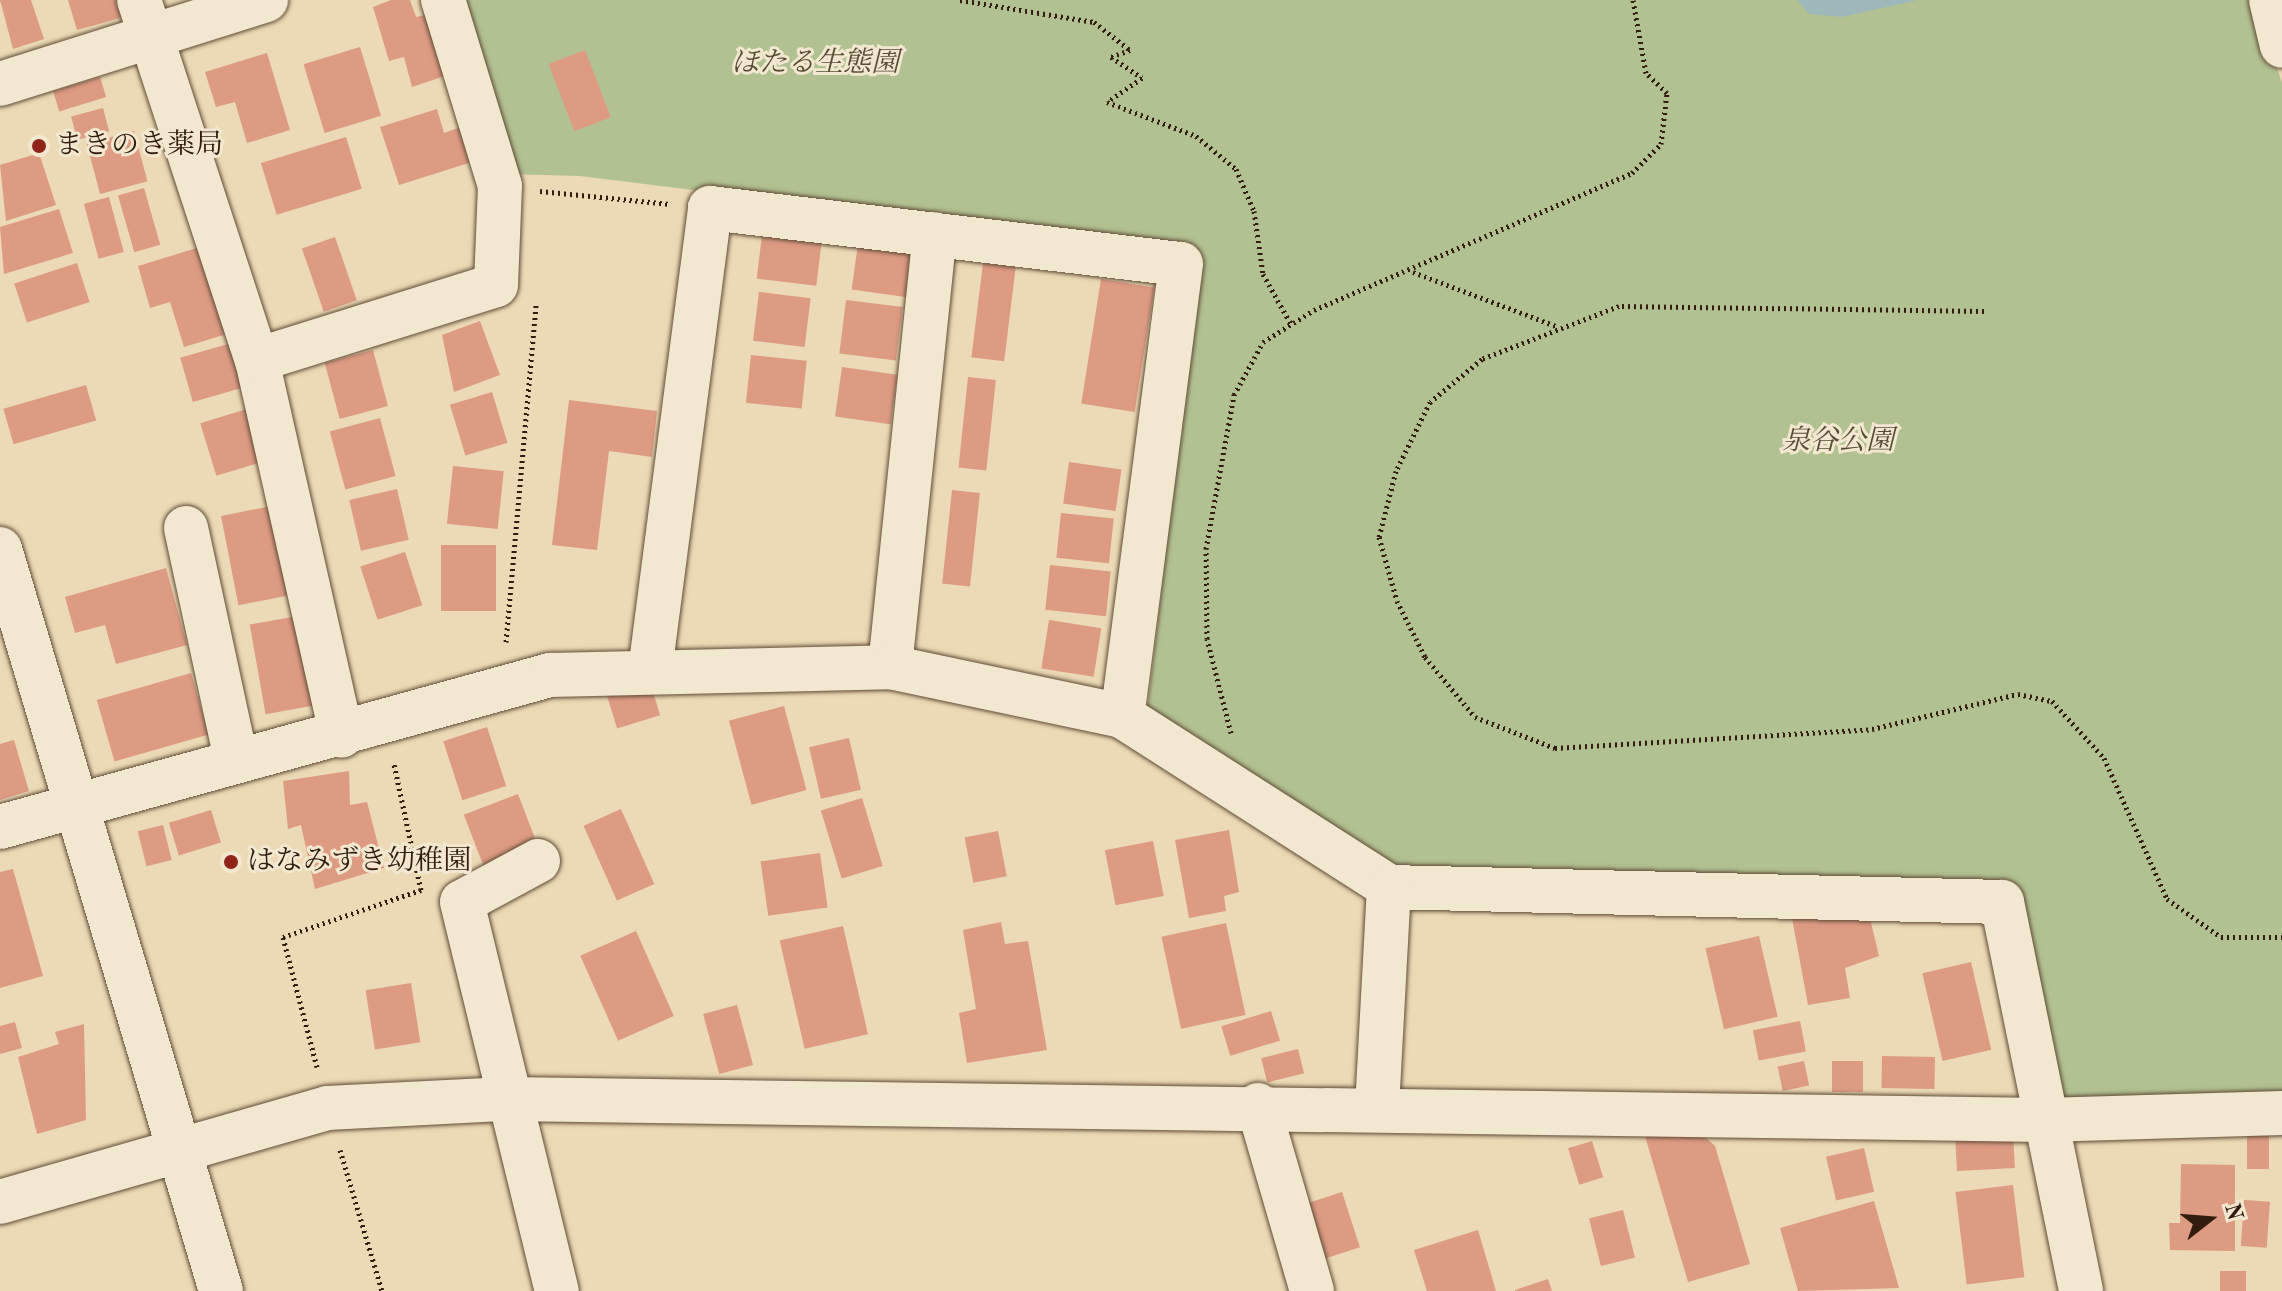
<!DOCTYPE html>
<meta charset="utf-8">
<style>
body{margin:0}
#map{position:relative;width:2282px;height:1291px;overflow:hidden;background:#ebdab5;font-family:"Old Standard TT","Noto Serif JP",serif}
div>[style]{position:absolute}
.green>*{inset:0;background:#b2c191}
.water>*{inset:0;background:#9eb8b9}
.building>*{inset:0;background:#dd9b82;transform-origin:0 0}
.path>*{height:5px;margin-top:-2.5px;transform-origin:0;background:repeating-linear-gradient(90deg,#321c0d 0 2px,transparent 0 6px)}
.roads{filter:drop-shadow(0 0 2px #604c37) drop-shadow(0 0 2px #604c37)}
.minor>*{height:44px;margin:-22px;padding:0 22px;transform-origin:22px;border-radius:22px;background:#f2e7cf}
.dots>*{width:22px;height:22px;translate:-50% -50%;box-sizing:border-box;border:4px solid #f2e7cf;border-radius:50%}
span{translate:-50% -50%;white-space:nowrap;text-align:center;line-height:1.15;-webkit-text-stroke:6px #f2e7cf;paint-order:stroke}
.park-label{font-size:28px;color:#584e35;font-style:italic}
.poi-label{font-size:28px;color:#321c0d}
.left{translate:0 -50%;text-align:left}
.north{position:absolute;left:2170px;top:1179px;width:80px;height:80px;-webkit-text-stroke:6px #f2e7cf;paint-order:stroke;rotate:73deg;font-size:22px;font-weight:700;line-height:32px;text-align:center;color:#321c0d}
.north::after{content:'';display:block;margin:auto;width:28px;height:36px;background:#321c0d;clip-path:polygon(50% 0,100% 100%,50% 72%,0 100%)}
</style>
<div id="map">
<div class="green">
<div style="clip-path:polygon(458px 0,2254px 0,2282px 83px,2282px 1093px,2063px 1104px,2021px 889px,1410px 876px,1147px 714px,1201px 253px,580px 176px,508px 174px)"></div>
</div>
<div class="water">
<div style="clip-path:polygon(1797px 0,1918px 0,1842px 17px,1809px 14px)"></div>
</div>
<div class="building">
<div style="clip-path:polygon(0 0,31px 0,44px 39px,13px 49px)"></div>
<div style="clip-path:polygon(68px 0,119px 0,124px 17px,77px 30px)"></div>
<div style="clip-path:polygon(391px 0,410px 0,416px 17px,429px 14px,445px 76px,412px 87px,404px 57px,389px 61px,373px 7px)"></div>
<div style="left:360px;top:47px;width:72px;height:59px;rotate:73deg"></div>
<div style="left:585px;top:50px;width:72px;height:39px;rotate:69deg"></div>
<div style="clip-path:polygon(267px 53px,290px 130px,247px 143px,235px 102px,216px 107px,205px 72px)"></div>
<div style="left:100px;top:77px;width:21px;height:49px;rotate:73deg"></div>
<div style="left:103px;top:108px;width:24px;height:33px;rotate:75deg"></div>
<div style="clip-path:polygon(437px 109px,444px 133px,461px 127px,472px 162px,399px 185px,380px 127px)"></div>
<div style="left:134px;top:131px;width:52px;height:49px;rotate:75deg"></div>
<div style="left:346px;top:137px;width:54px;height:89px;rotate:73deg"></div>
<div style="clip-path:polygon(39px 153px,56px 205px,6px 221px,0 165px)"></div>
<div style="left:144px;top:188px;width:59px;height:27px;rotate:74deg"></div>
<div style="left:109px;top:197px;width:57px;height:26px;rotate:75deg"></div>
<div style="clip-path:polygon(59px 209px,73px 253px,4px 274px,0 227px)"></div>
<div style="left:764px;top:219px;width:60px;height:60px;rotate:7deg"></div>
<div style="left:335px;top:237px;width:67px;height:35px;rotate:71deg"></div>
<div style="left:859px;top:237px;width:56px;height:53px;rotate:8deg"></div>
<div style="clip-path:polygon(200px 247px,227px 334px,184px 347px,170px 302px,150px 308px,138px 266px)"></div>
<div style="left:77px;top:263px;width:41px;height:66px;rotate:72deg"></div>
<div style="left:983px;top:263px;width:33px;height:95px;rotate:7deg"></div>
<div style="left:1101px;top:279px;width:54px;height:126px;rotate:9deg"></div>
<div style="left:759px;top:292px;width:52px;height:49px;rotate:7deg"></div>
<div style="left:846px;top:300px;width:57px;height:54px;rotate:7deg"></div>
<div style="clip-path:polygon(480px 321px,500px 375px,454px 392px,442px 335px)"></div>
<div style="left:235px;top:342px;width:46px;height:57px;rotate:74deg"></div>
<div style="left:373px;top:350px;width:58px;height:50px;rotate:75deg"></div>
<div style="left:751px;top:355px;width:56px;height:48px;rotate:6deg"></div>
<div style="left:842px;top:367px;width:56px;height:50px;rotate:8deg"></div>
<div style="left:968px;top:377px;width:28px;height:91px;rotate:6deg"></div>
<div style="left:86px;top:385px;width:37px;height:86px;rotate:74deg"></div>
<div style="left:492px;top:392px;width:53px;height:44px;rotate:73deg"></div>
<div style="clip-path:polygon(569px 400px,657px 411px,652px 457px,609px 451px,597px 550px,552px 545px)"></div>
<div style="left:250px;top:408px;width:55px;height:52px;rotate:73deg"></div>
<div style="left:380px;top:418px;width:60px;height:52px;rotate:75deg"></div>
<div style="left:1069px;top:462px;width:53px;height:42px;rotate:8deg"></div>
<div style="left:453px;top:466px;width:51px;height:58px;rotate:6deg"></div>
<div style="left:397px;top:489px;width:52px;height:49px;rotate:77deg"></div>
<div style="left:952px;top:490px;width:28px;height:94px;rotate:6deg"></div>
<div style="left:277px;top:505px;width:91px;height:57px;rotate:79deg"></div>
<div style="left:1061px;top:513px;width:53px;height:45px;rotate:6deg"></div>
<div style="left:441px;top:545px;width:55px;height:66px"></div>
<div style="left:405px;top:552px;width:56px;height:47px;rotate:72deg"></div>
<div style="left:1050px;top:565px;width:61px;height:45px;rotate:6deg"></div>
<div style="clip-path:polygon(166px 568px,187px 645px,116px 664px,105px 625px,75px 633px,65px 597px)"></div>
<div style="left:298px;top:616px;width:91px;height:49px;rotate:80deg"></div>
<div style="left:1049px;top:620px;width:53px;height:49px;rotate:9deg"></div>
<div style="left:191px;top:673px;width:64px;height:98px;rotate:74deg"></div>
<div style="left:649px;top:679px;width:38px;height:45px;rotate:73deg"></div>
<div style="left:784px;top:706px;width:87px;height:57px;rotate:75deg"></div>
<div style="left:487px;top:727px;width:62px;height:46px;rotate:72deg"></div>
<div style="left:849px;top:738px;width:53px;height:41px;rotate:77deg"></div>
<div style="clip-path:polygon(14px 740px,29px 791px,0 800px,0 744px)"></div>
<div style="clip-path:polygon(349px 771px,350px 805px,367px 802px,384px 868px,315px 889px,301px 825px,288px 829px,283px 781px)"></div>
<div style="left:518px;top:794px;width:57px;height:58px;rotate:69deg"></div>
<div style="left:862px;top:798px;width:71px;height:43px;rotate:73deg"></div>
<div style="left:621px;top:809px;width:82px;height:41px;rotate:66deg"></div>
<div style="left:211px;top:810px;width:34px;height:44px;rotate:73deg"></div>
<div style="left:163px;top:825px;width:36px;height:26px;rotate:76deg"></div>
<div style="clip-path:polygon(1229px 830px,1239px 892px,1224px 896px,1226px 911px,1189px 918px,1175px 840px)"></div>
<div style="left:998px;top:831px;width:46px;height:34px;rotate:79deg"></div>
<div style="left:1153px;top:841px;width:56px;height:49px;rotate:79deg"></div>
<div style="left:820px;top:853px;width:55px;height:60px;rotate:82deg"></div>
<div style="clip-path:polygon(13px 869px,43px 976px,0 988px,0 872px)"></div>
<div style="clip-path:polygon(1789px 902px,1869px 914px,1879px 956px,1845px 968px,1850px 998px,1808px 1005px)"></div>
<div style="clip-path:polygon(1001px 922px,1005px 944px,1028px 941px,1047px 1050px,967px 1063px,959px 1013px,976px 1009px,963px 930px)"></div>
<div style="left:1226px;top:923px;width:94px;height:66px;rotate:78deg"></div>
<div style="left:843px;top:926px;width:111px;height:65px;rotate:77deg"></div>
<div style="left:636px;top:931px;width:93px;height:61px;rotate:66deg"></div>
<div style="left:1759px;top:936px;width:83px;height:55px;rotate:77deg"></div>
<div style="left:1971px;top:962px;width:90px;height:50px;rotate:77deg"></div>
<div style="left:411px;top:983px;width:60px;height:46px;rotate:81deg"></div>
<div style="left:737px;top:1005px;width:62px;height:35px;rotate:75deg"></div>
<div style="left:1271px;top:1011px;width:31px;height:52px;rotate:73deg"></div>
<div style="left:1800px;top:1021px;width:31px;height:48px;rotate:79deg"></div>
<div style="clip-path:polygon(15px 1022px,22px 1048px,0 1054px,0 1026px)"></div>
<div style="clip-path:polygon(84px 1024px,86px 1120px,37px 1134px,18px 1057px,59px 1044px,55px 1032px)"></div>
<div style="left:1298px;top:1049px;width:25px;height:38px;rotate:76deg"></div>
<div style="left:1882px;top:1056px;width:53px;height:32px;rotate:1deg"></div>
<div style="left:1804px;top:1061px;width:25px;height:27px;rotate:78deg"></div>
<div style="left:1832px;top:1061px;width:31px;height:31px"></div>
<div style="left:2013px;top:1132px;width:36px;height:58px;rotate:87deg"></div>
<div style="clip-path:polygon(1702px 1134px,1715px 1146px,1750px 1264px,1688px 1282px,1645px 1136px)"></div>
<div style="left:2247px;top:1135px;width:22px;height:34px"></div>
<div style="left:1592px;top:1141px;width:38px;height:25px;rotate:73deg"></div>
<div style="left:1864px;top:1148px;width:45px;height:39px;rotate:77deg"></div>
<div style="clip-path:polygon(2181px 1164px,2235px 1165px,2235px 1251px,2170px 1250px,2169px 1223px,2180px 1223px)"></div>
<div style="left:2013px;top:1185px;width:93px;height:58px;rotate:83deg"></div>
<div style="left:1342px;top:1192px;width:58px;height:42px;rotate:72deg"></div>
<div style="left:2244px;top:1200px;width:26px;height:46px;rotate:4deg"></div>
<div style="clip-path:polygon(1874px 1201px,1899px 1288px,1798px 1291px,1780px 1228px)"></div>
<div style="left:1623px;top:1210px;width:49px;height:35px;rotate:76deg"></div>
<div style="clip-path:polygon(1478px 1230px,1496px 1291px,1427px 1291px,1414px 1250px)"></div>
<div style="left:2220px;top:1271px;width:26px;height:20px"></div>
<div style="clip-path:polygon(1548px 1279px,1552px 1291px,1515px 1291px,1515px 1290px)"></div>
</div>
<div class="path">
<div style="left:960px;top:0;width:136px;rotate:9.3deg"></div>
<div style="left:1094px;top:22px;width:46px;rotate:37.9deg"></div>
<div style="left:1130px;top:50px;width:20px;rotate:160deg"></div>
<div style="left:1111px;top:57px;width:37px;rotate:34deg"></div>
<div style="left:1142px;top:78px;width:42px;rotate:145.6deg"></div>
<div style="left:1107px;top:102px;width:95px;rotate:20.9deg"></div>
<div style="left:1196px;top:136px;width:52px;rotate:39.5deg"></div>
<div style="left:1236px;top:169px;width:46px;rotate:66.8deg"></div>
<div style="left:1254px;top:211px;width:64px;rotate:81.9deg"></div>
<div style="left:1263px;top:274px;width:57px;rotate:60.8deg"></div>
<div style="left:540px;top:191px;width:131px;rotate:5.7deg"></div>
<div style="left:1413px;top:272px;width:153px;rotate:20.7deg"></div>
<div style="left:1984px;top:311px;width:365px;rotate:-179.2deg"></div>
<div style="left:1619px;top:306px;width:147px;rotate:158.9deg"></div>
<div style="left:1482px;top:359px;width:67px;rotate:140.4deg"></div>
<div style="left:1430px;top:402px;width:77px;rotate:116.2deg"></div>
<div style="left:1396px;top:471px;width:68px;rotate:104.4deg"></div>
<div style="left:1379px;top:537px;width:66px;rotate:74.3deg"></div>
<div style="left:1397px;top:601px;width:63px;rotate:63.4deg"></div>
<div style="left:1425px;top:657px;width:78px;rotate:50.2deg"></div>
<div style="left:1475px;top:717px;width:86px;rotate:21.2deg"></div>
<div style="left:1555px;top:748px;width:318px;rotate:-3.4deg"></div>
<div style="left:1872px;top:729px;width:150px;rotate:-13.5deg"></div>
<div style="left:2018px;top:694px;width:35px;rotate:12deg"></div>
<div style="left:2052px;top:701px;width:77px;rotate:47.6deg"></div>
<div style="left:2104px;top:758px;width:154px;rotate:65.9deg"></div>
<div style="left:2167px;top:899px;width:66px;rotate:35.1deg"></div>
<div style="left:2221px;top:937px;width:61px"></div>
<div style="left:506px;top:642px;width:340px;rotate:-84.9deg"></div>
<div style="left:1231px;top:733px;width:97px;rotate:-104.3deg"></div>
<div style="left:1207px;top:639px;width:90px;rotate:-90.6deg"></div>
<div style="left:1206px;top:549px;width:157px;rotate:-79.7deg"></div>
<div style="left:1234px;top:395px;width:60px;rotate:-61.3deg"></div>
<div style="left:1263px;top:342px;width:60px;rotate:-32.1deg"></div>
<div style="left:1314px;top:310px;width:346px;rotate:-23.3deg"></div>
<div style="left:1632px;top:173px;width:41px;rotate:-45deg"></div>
<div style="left:1661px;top:144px;width:51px;rotate:-83.3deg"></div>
<div style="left:1667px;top:93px;width:29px;rotate:-136deg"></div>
<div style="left:1646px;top:73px;width:74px;rotate:-100.1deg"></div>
<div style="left:317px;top:1067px;width:134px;rotate:-104.7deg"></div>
<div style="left:283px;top:937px;width:146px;rotate:-18.8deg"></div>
<div style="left:421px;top:890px;width:129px;rotate:-102.1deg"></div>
<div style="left:340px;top:1150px;width:147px;rotate:73.4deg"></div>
</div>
<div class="roads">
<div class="minor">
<div style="left:139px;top:0;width:379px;rotate:71.9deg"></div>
<div style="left:257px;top:360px;width:385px;rotate:77.3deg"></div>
<div style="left:2271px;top:0;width:47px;rotate:76.6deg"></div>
<div style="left:0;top:84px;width:279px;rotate:-17.5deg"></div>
<div style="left:257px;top:360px;width:250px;rotate:-17.4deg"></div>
<div style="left:496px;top:285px;width:99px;rotate:-87.7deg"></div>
<div style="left:500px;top:186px;width:195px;rotate:-107deg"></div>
<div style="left:186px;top:528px;width:237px;rotate:77.8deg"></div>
<div style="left:0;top:549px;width:774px;rotate:73.41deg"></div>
<div style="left:890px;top:667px;width:435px;rotate:-84.1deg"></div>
<div style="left:650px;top:671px;width:467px;rotate:-82.6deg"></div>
<div style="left:710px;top:208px;width:474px;rotate:6.8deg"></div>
<div style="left:1181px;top:264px;width:456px;rotate:97.4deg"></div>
<div style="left:0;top:827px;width:571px;rotate:-15.45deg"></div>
<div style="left:550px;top:675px;width:340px;rotate:-1.3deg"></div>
<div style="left:890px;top:667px;width:237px;rotate:11.9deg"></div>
<div style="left:1122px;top:716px;width:317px;rotate:32.6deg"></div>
<div style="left:1389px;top:887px;width:613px;rotate:1.4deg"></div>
<div style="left:2002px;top:902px;width:397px;rotate:78.5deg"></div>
<div style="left:538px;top:861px;width:86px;rotate:151.7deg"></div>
<div style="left:462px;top:902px;width:400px;rotate:76.3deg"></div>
<div style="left:1258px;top:1105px;width:194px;rotate:73.8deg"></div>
<div style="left:1377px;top:1108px;width:221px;rotate:-86.9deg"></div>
<div style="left:0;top:1202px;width:340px;rotate:-16deg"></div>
<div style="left:327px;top:1108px;width:180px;rotate:-2.9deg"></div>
<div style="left:507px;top:1099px;width:1537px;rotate:0.78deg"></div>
<div style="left:2044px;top:1120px;width:238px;rotate:-1.7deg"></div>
</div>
</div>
<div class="dots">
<div style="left:39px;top:146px;background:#8f2418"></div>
<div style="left:231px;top:862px;background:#8f2418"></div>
</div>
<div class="park-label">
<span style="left:815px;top:64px">ほたる生態園</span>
<span style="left:1838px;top:442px">泉谷公園</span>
</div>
<div class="poi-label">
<span class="left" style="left:55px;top:146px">まきのき薬局</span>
<span class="left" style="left:247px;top:862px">はなみずき幼稚園</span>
</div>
<div class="north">N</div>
</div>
